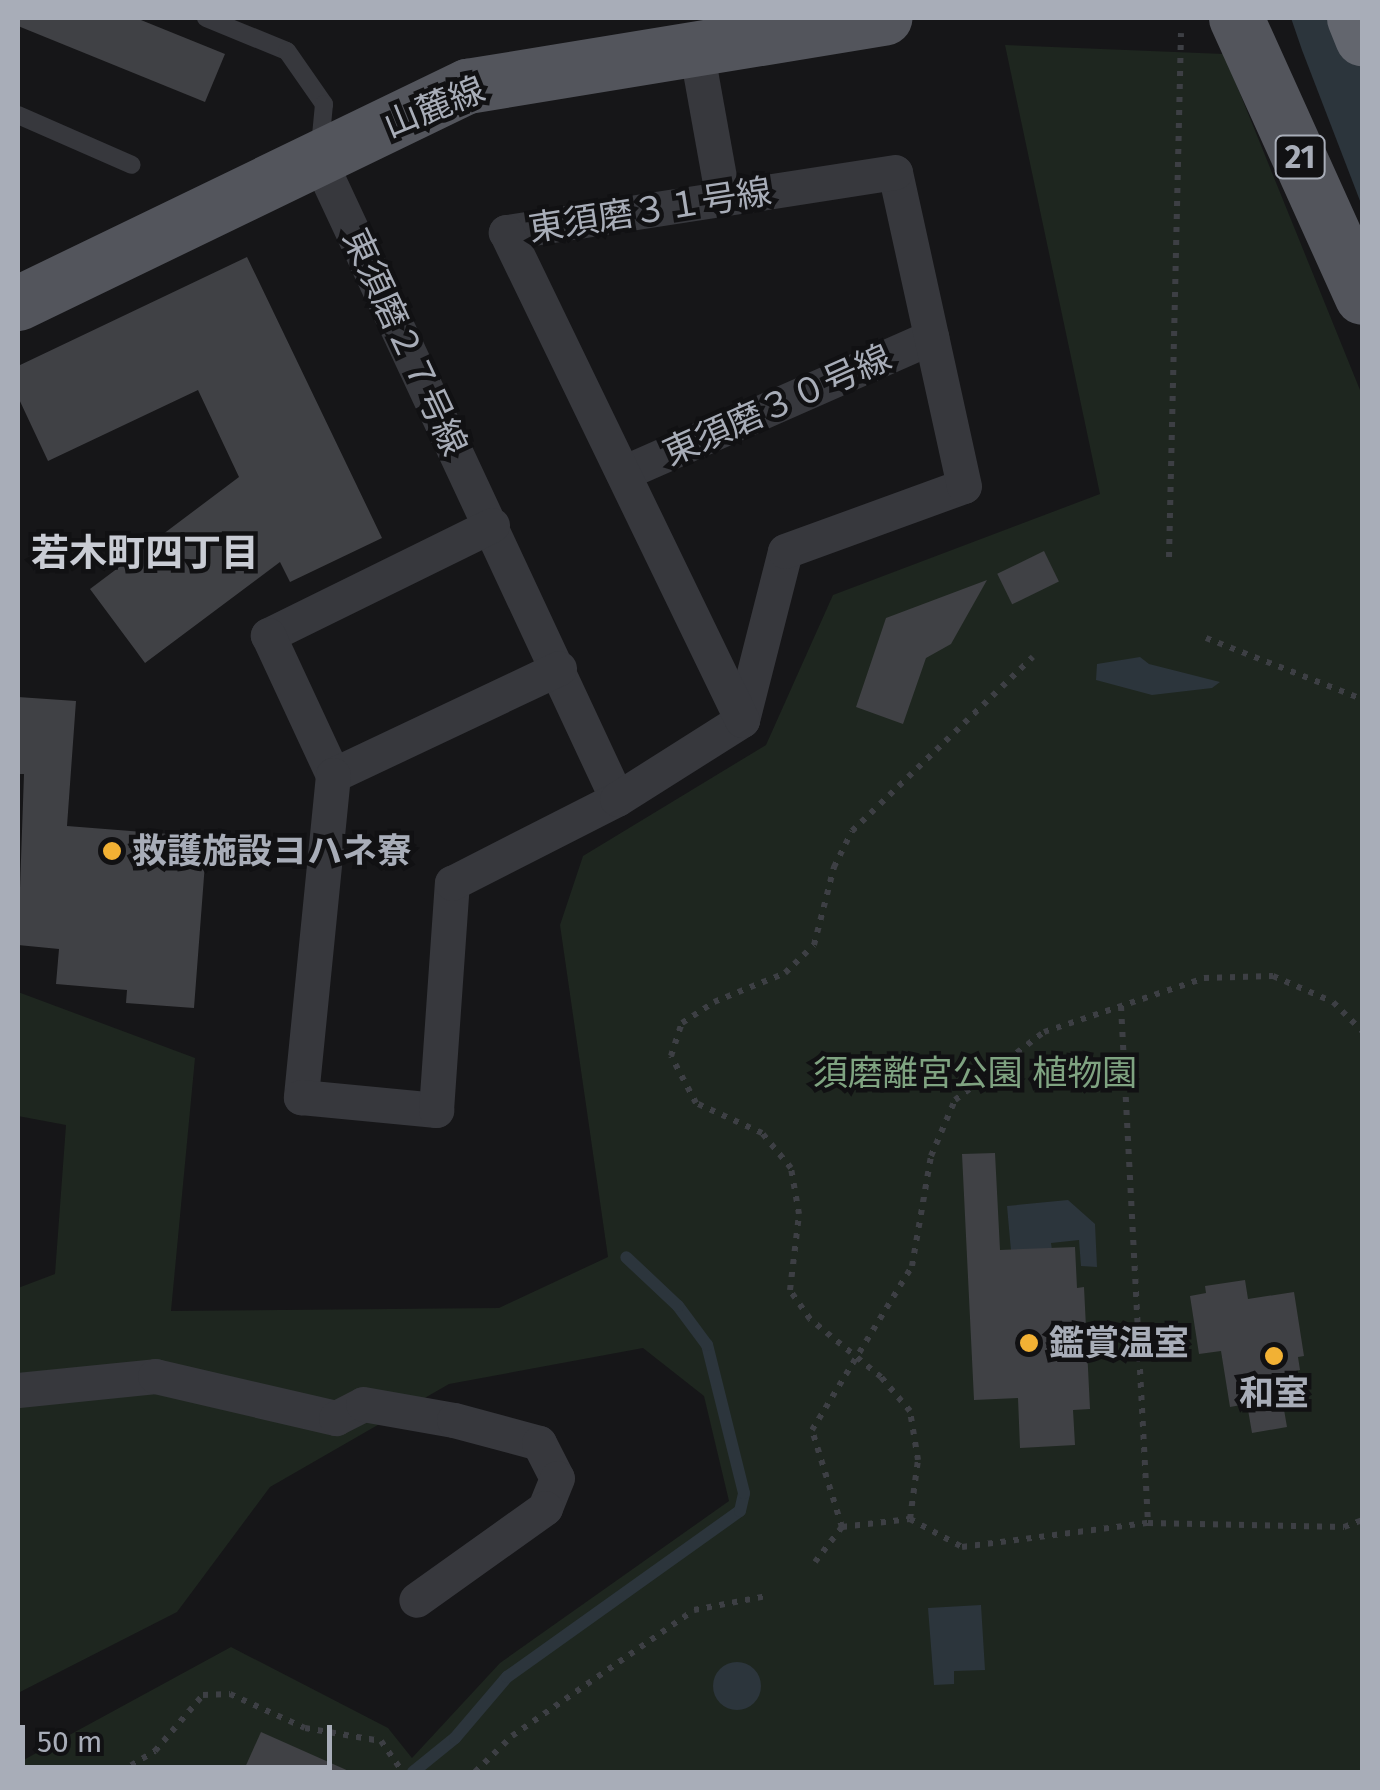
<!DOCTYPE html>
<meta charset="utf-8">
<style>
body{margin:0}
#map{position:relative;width:1380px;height:1790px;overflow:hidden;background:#161618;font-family:"Fira Sans","Noto Sans JP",sans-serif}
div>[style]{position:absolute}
.green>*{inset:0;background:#1e261f}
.water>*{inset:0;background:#2c353c}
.round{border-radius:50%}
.stream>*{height:12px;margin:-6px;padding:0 6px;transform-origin:6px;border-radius:6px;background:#2c353c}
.building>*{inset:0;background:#404145;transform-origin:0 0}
.path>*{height:6px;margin-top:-3px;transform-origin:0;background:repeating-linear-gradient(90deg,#3d3f44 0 5px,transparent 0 13px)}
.service>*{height:18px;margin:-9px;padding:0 9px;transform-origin:9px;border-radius:9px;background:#37383d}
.minor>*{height:35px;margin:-17.5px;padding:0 17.5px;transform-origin:17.5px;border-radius:17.5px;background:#37383d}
.primary>*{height:55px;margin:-27.5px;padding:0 27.5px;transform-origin:27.5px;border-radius:27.5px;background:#53555c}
.motorway>*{height:55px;margin:-27.5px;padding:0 27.5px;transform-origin:27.5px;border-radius:27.5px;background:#63666e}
.dots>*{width:28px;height:28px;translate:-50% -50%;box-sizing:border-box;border:5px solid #111113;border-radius:50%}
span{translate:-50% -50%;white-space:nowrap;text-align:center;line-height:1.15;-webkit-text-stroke:9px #111113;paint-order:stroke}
.shield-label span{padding:2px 8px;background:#111113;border:2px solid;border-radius:8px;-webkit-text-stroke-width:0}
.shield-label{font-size:32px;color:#a8adb8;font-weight:700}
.street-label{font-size:35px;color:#a8adb8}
.poi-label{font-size:35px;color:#a8adb8;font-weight:700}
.left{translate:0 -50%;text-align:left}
.park-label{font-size:35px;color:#7fa381}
.neighbourhood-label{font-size:38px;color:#c9ccd4;font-weight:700}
.frame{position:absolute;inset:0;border:20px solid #a8adb8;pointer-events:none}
.scale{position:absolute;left:20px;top:1725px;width:312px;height:45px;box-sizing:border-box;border:5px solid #a8adb8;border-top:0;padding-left:12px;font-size:30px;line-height:35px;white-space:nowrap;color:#a8adb8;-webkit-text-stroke:8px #111113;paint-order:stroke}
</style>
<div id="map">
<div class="green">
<div style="clip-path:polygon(1005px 45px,1224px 54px,1362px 395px,1362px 1772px,18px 1772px,18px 1763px,231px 1647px,388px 1728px,412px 1758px,500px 1663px,729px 1501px,704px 1396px,643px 1348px,449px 1384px,270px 1487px,177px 1612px,18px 1693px,18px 1288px,55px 1274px,66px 1125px,18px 1116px,18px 992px,195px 1058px,171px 1311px,499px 1308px,608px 1257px,560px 925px,583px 856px,766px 745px,833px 595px,1100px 494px)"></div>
</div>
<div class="water">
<div style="clip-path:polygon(1291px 18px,1362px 18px,1362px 206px,1302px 50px)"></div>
<div style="clip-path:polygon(1140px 657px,1149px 664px,1220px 682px,1212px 688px,1152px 695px,1096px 680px,1097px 664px)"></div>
<div style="clip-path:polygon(1068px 1200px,1095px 1224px,1097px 1267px,1081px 1266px,1079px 1240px,1051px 1243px,1053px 1257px,1012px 1262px,1007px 1206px)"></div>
<div style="clip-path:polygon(981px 1605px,985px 1670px,954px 1671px,954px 1684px,934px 1685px,928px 1608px)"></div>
<div class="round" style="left:713px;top:1662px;width:48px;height:48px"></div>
</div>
<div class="stream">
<div style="left:413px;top:1772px;width:54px;rotate:-39deg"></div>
<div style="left:455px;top:1738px;width:80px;rotate:-49.6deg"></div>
<div style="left:507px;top:1677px;width:286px;rotate:-35.5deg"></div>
<div style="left:740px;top:1511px;width:18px;rotate:-77deg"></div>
<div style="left:744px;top:1493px;width:153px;rotate:-104deg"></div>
<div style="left:707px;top:1345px;width:49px;rotate:-126.6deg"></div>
<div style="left:678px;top:1306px;width:71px;rotate:-136.7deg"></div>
</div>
<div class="building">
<div style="clip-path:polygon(18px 18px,136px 18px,225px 54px,205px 102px,18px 26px)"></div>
<div style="clip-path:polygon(247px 257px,382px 538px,290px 582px,280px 562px,145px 663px,90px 589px,239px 477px,198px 390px,48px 461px,18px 397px,18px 366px)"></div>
<div style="left:1044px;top:551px;width:34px;height:52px;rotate:64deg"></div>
<div style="clip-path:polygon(987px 580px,951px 644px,926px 658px,903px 724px,856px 707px,886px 618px)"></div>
<div style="clip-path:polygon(18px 697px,76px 701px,67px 826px,207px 837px,194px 1008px,126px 1003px,127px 990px,56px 984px,59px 949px,18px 945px,24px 774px,18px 774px)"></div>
<div style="clip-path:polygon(995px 1153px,1000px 1250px,1075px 1247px,1077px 1288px,1084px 1287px,1090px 1409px,1073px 1410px,1075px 1445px,1020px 1448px,1018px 1398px,974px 1400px,962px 1154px)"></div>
<div style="clip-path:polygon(1245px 1280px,1248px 1299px,1294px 1292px,1304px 1356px,1298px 1357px,1300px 1370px,1291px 1372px,1295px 1396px,1282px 1398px,1287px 1427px,1252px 1433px,1247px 1404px,1230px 1407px,1221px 1351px,1199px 1354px,1190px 1296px,1206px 1293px,1205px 1286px)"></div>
<div style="clip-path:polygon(261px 1732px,351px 1772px,243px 1772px)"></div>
</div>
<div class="path">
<div style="left:1169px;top:557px;width:524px;rotate:-88.69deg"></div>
<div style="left:1206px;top:638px;width:168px;rotate:21.4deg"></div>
<div style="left:1121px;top:1006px;width:518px;rotate:87.01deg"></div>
<div style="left:910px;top:1519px;width:60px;rotate:-82.3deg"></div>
<div style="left:918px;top:1460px;width:50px;rotate:-99.3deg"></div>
<div style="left:910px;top:1411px;width:45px;rotate:-130.5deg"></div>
<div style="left:881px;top:1377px;width:92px;rotate:-140.8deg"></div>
<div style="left:810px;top:1319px;width:35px;rotate:-125deg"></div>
<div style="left:790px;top:1290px;width:77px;rotate:-83.2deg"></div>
<div style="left:799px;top:1214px;width:47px;rotate:-99.9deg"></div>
<div style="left:791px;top:1168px;width:45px;rotate:-129.6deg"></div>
<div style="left:762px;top:1133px;width:72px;rotate:-155.6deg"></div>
<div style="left:696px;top:1103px;width:53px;rotate:-118deg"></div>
<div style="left:671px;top:1056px;width:35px;rotate:-72deg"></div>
<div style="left:682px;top:1023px;width:38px;rotate:-33deg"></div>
<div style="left:714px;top:1002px;width:77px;rotate:-22.2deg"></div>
<div style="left:785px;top:973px;width:40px;rotate:-44deg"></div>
<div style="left:814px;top:945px;width:81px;rotate:-75.6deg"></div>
<div style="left:834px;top:867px;width:40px;rotate:-63.4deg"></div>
<div style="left:852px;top:831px;width:251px;rotate:-43.9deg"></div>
<div style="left:842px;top:1527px;width:102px;rotate:-107.2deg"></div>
<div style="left:812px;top:1430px;width:192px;rotate:-58.6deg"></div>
<div style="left:912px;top:1266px;width:112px;rotate:-80.2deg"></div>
<div style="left:931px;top:1156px;width:61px;rotate:-66.8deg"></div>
<div style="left:955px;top:1100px;width:112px;rotate:-37.4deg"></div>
<div style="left:1044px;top:1032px;width:169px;rotate:-18.6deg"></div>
<div style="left:1204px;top:978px;width:69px;rotate:-1.7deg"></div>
<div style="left:1273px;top:976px;width:65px;rotate:23.4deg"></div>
<div style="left:1333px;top:1002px;width:41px;rotate:45deg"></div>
<div style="left:815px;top:1562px;width:44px;rotate:-52.4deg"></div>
<div style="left:842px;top:1527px;width:68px;rotate:-6.7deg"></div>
<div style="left:910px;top:1519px;width:59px;rotate:28.3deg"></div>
<div style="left:962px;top:1547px;width:188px;rotate:-7.4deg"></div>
<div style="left:1148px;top:1523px;width:196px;rotate:1.2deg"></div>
<div style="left:1344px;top:1527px;width:19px;rotate:-21deg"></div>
<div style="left:120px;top:1772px;width:41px;rotate:-31deg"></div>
<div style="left:155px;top:1751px;width:74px;rotate:-49.4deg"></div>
<div style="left:203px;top:1695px;width:27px;rotate:-2deg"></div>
<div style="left:230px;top:1694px;width:82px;rotate:24.4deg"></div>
<div style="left:305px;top:1728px;width:77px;rotate:9.7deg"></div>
<div style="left:381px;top:1741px;width:38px;rotate:55deg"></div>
<div style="left:475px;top:1772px;width:52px;rotate:-44.2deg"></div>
<div style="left:512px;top:1736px;width:221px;rotate:-34.7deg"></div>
<div style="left:694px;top:1610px;width:74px;rotate:-10.9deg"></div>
</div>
<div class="service">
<div style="left:206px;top:18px;width:87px;rotate:22.2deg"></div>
<div style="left:287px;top:51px;width:65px;rotate:55.1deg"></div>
<div style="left:324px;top:104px;width:42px;rotate:95.4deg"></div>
<div style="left:18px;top:115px;width:124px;rotate:23.7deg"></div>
</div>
<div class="minor">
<div style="left:696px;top:49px;width:152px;rotate:79.8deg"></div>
<div style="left:318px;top:158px;width:707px;rotate:64.99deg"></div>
<div style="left:623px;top:473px;width:337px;rotate:-23.8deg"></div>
<div style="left:492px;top:525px;width:250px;rotate:153.8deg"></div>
<div style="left:268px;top:635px;width:154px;rotate:65.1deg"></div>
<div style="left:333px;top:775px;width:250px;rotate:-25.3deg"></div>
<div style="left:333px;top:775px;width:324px;rotate:95.7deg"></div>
<div style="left:301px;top:1097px;width:136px;rotate:5.5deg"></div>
<div style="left:436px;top:1110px;width:228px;rotate:-86deg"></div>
<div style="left:452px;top:883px;width:185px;rotate:-27deg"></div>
<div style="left:617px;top:799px;width:148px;rotate:-32.3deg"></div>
<div style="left:742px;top:720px;width:174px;rotate:-75.7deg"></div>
<div style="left:785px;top:551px;width:190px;rotate:-20deg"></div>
<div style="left:964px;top:486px;width:321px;rotate:-102.4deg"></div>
<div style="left:895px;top:172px;width:394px;rotate:171.2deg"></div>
<div style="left:506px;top:232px;width:542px;rotate:64.19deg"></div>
<div style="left:18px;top:1390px;width:138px;rotate:-5.8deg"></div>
<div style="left:155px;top:1376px;width:186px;rotate:13.1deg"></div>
<div style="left:336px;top:1418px;width:30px;rotate:-27deg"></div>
<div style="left:363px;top:1404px;width:92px;rotate:10deg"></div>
<div style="left:454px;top:1420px;width:88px;rotate:15.1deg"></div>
<div style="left:539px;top:1443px;width:39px;rotate:63deg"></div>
<div style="left:557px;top:1478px;width:32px;rotate:112deg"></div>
<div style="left:545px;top:1508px;width:158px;rotate:144.5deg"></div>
</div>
<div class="primary">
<div style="left:1236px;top:18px;width:306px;rotate:65.7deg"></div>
<div style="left:18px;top:303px;width:499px;rotate:-25.8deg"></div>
<div style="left:467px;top:86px;width:423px;rotate:-9.3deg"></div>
</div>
<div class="motorway">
<div style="left:1354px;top:18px;width:22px;rotate:68deg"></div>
</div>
<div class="dots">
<div style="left:112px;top:851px;background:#f2b134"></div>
<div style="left:1029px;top:1343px;background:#f2b134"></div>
<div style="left:1274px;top:1356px;background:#f2b134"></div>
</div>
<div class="shield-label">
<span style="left:1300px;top:157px">21</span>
</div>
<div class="street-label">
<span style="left:434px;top:107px;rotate:-22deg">山麓線</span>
<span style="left:650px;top:210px;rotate:-9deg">東須磨３１号線</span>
<span style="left:405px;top:342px;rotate:65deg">東須磨２７号線</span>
<span style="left:777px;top:405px;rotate:-24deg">東須磨３０号線</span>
</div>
<div class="poi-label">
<span class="left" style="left:132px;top:851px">救護施設ヨハネ寮</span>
<span class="left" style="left:1049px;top:1343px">鑑賞温室</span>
<span style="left:1274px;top:1393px">和室</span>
</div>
<div class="park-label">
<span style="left:975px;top:1073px">須磨離宮公園 植物園</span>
</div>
<div class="neighbourhood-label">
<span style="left:145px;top:554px">若木町四丁目</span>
</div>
<div class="frame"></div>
<div class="scale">50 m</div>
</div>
